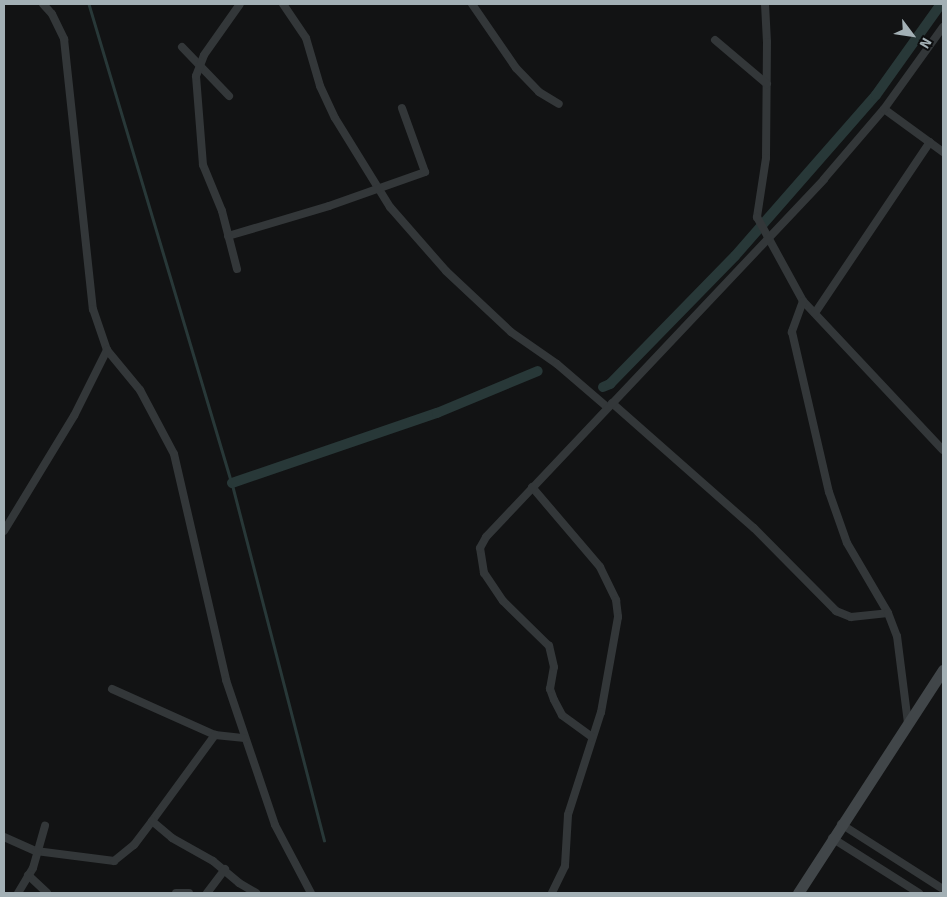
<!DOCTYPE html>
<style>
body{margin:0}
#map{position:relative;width:947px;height:897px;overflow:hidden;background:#121314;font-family:Signika,sans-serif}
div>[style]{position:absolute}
.stream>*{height:2.5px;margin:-1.25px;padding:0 1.25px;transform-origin:1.25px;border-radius:1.25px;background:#283838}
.canal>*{height:10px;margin:-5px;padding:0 5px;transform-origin:5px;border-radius:5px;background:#283838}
.street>*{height:8px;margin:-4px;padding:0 4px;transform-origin:4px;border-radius:4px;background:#333739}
.secondary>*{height:11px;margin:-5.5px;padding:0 5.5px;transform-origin:5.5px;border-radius:5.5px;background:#414649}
span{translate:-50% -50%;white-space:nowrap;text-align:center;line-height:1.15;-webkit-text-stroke:5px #0d0e0f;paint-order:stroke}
.frame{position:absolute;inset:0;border:5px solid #a3b0b5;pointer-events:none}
.north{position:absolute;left:887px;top:10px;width:50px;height:50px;-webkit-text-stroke:4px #0d0e0f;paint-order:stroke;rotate:121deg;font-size:14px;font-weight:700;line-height:20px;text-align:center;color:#a3b0b5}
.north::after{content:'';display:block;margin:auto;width:18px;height:22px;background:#a3b0b5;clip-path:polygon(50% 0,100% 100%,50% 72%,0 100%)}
</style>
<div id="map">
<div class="stream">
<div style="left:89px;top:4px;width:500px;rotate:73.4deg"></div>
<div style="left:232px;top:483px;width:369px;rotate:75.5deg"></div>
</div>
<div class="canal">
<div style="left:603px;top:387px;width:8px;rotate:-23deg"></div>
<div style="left:610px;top:384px;width:179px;rotate:-45.7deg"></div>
<div style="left:735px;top:256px;width:214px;rotate:-48.8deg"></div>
<div style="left:876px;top:95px;width:112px;rotate:-54.5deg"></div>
<div style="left:232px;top:483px;width:217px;rotate:-18.9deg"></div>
<div style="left:437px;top:413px;width:109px;rotate:-22.6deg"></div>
</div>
<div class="street">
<div style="left:43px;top:4px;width:13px;rotate:48deg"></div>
<div style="left:52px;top:14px;width:28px;rotate:64deg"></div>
<div style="left:64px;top:39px;width:272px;rotate:83.9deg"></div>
<div style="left:93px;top:309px;width:43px;rotate:71.1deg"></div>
<div style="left:107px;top:350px;width:52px;rotate:50.5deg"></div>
<div style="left:140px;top:390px;width:72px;rotate:62deg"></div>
<div style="left:174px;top:454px;width:232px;rotate:77deg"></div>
<div style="left:226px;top:680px;width:153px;rotate:71.3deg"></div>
<div style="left:275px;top:825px;width:77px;rotate:62.1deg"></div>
<div style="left:283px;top:4px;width:41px;rotate:55.9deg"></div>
<div style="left:306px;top:38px;width:50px;rotate:73.7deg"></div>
<div style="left:320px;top:86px;width:35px;rotate:65deg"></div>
<div style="left:335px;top:118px;width:105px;rotate:58.3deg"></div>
<div style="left:390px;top:207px;width:85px;rotate:48.8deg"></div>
<div style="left:446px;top:271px;width:89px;rotate:43.2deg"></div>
<div style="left:511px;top:332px;width:56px;rotate:34.8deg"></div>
<div style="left:557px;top:364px;width:66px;rotate:40.7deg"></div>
<div style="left:472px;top:4px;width:78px;rotate:55.5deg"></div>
<div style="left:516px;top:68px;width:33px;rotate:46deg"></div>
<div style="left:539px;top:92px;width:23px;rotate:31deg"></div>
<div style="left:765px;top:4px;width:38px;rotate:87deg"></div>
<div style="left:767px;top:42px;width:116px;rotate:90.5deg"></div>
<div style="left:766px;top:158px;width:60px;rotate:98.7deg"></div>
<div style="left:757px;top:217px;width:96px;rotate:61.3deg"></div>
<div style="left:803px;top:301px;width:204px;rotate:46.8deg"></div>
<div style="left:715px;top:40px;width:68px;rotate:40.2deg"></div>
<div style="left:182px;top:47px;width:68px;rotate:46.2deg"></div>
<div style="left:884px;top:109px;width:73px;rotate:36.1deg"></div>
<div style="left:228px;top:236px;width:105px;rotate:-16.5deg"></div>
<div style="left:329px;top:206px;width:102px;rotate:-19.5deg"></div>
<div style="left:425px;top:172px;width:68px;rotate:-109.8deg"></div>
<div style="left:237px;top:269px;width:60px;rotate:-104.5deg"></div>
<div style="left:222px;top:211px;width:50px;rotate:-112.4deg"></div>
<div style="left:203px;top:165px;width:89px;rotate:-94.5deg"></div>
<div style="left:196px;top:76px;width:22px;rotate:-69deg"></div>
<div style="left:204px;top:55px;width:62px;rotate:-54.8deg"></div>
<div style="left:803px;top:301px;width:33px;rotate:110deg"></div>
<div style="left:792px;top:332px;width:164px;rotate:77deg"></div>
<div style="left:829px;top:492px;width:54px;rotate:70.6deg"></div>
<div style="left:847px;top:543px;width:81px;rotate:59.6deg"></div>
<div style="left:815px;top:313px;width:206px;rotate:-56.1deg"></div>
<div style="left:612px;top:403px;width:189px;rotate:41.4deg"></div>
<div style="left:754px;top:528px;width:117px;rotate:45.3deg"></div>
<div style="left:836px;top:611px;width:16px;rotate:22deg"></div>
<div style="left:851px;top:617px;width:37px;rotate:-6deg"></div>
<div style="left:888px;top:613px;width:25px;rotate:69deg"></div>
<div style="left:897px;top:636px;width:88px;rotate:82.8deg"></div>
<div style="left:532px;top:487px;width:105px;rotate:49.6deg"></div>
<div style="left:600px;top:567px;width:37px;rotate:64deg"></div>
<div style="left:616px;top:600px;width:17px;rotate:83deg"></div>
<div style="left:618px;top:617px;width:97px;rotate:100.1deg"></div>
<div style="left:601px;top:712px;width:108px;rotate:107.8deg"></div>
<div style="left:568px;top:815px;width:51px;rotate:93.4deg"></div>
<div style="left:565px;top:866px;width:30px;rotate:116deg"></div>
<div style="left:4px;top:531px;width:135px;rotate:-58.7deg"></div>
<div style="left:74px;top:416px;width:74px;rotate:-63.4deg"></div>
<div style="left:112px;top:689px;width:113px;rotate:24.1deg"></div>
<div style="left:215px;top:735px;width:30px;rotate:6deg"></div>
<div style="left:592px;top:737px;width:37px;rotate:-144deg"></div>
<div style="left:562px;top:715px;width:17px;rotate:-118deg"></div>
<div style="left:554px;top:700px;width:12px;rotate:-110deg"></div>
<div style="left:550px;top:689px;width:22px;rotate:-80deg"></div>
<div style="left:554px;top:667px;width:22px;rotate:-103deg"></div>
<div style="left:549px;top:646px;width:64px;rotate:-135.6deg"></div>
<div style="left:503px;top:601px;width:34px;rotate:-124deg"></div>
<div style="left:484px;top:573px;width:25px;rotate:-99deg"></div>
<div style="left:480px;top:548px;width:13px;rotate:-61deg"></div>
<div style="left:486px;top:537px;width:492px;rotate:-46.6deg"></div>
<div style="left:824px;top:179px;width:92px;rotate:-49.4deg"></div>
<div style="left:884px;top:109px;width:101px;rotate:-54.3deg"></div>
<div style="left:152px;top:821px;width:107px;rotate:-53.8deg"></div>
<div style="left:841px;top:824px;width:121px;rotate:32.5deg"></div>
<div style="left:4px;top:837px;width:35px;rotate:24deg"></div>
<div style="left:36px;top:851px;width:79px;rotate:7.3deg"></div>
<div style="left:114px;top:861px;width:26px;rotate:-39deg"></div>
<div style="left:134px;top:845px;width:30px;rotate:-53deg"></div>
<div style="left:152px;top:821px;width:26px;rotate:40deg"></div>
<div style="left:172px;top:838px;width:47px;rotate:29.3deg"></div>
<div style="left:213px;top:861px;width:34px;rotate:40deg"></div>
<div style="left:239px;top:883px;width:20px;rotate:30deg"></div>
<div style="left:832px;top:838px;width:103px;rotate:32.3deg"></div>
<div style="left:28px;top:875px;width:26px;rotate:43deg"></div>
<div style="left:18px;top:893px;width:29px;rotate:-59deg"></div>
<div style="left:33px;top:868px;width:44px;rotate:-74.1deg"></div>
<div style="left:176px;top:893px;width:13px"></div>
<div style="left:207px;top:893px;width:30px;rotate:-53deg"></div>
</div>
<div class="secondary">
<div style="left:798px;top:893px;width:266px;rotate:-57deg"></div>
</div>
<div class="frame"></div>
<div class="north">N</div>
</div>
